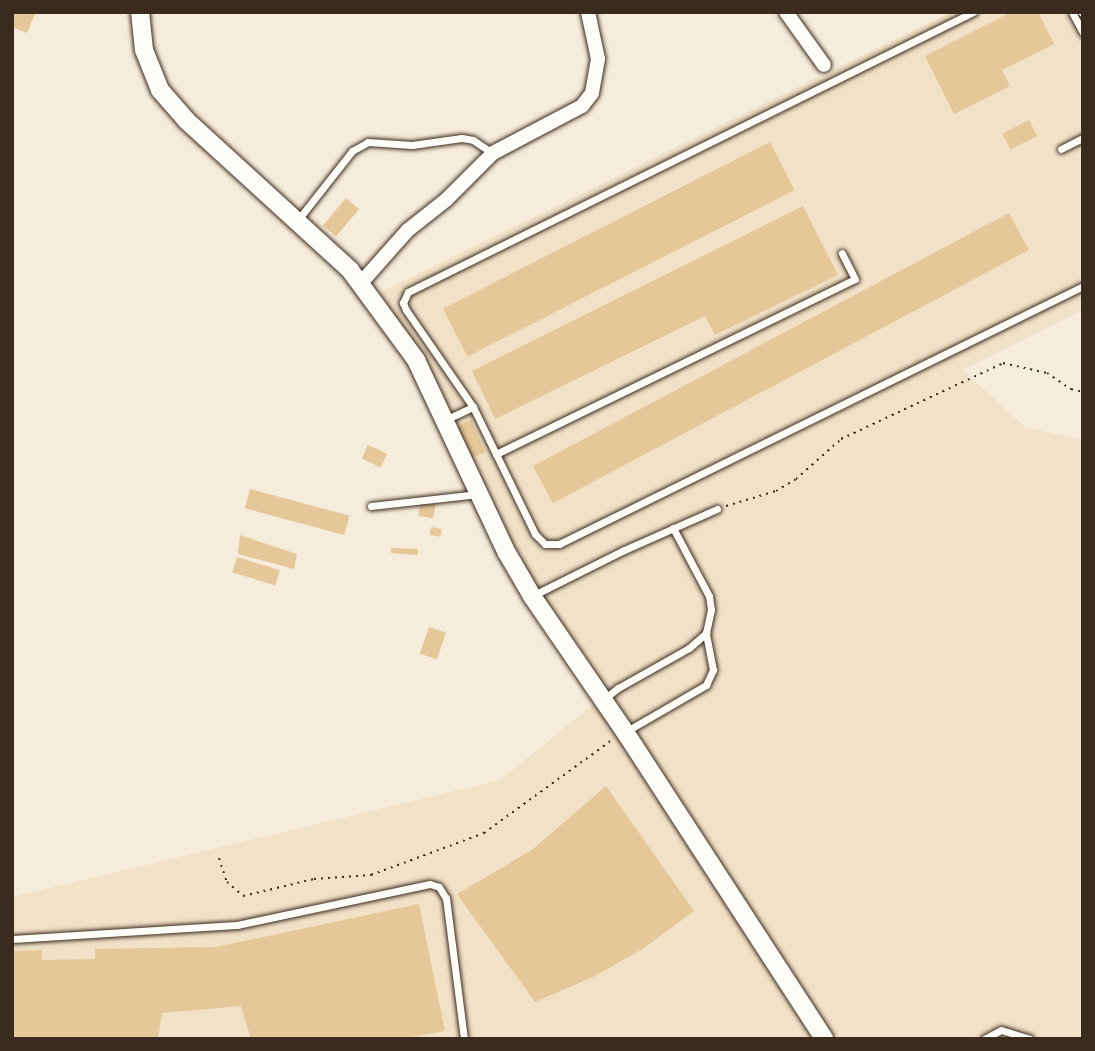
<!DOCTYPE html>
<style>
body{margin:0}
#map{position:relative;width:1095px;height:1051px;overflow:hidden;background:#f6ecdb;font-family:Pangolin,sans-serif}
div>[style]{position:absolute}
.built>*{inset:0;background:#f1e1c7}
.building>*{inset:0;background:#e6c799;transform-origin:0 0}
.path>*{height:2px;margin-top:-1px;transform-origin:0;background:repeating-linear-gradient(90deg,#3b2a1e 0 2px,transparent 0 7px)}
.roads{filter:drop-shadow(0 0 2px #3b2a1e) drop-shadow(0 0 2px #3b2a1e)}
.service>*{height:7px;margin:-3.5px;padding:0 3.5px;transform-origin:3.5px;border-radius:3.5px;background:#fdfcf7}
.minor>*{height:14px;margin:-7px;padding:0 7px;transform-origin:7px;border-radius:7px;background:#fdfcf7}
.tertiary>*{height:18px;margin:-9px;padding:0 9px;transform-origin:9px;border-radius:9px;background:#fdfcf7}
span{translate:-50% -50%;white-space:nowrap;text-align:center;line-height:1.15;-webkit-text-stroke:7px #fdfcf7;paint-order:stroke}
.frame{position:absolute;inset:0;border:14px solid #3b2a1e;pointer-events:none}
</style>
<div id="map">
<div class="built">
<div style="clip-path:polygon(951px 12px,1083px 12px,1083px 310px,963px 370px,1025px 427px,1083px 440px,1083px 1039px,12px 1039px,12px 897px,500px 780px,604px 696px,521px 563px,446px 403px,418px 353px,375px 295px)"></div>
</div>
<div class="building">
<div style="clip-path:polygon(12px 12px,36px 12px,27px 33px,12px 27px)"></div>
<div style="clip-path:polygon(1011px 12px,1038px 12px,1054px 44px,1002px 70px,1010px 86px,954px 114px,925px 56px)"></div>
<div style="left:1029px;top:120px;width:18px;height:30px;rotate:63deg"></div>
<div style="left:770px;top:142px;width:54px;height:367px;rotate:63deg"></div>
<div style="left:346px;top:198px;width:17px;height:36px;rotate:40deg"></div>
<div style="clip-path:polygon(803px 206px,838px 275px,715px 335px,705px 316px,495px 419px,472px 371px)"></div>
<div style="left:1009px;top:213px;width:42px;height:539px;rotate:62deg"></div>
<div style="left:471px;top:420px;width:35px;height:15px;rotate:66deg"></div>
<div style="left:368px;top:445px;width:21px;height:15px;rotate:25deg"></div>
<div style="left:250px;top:489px;width:103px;height:20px;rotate:15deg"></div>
<div style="left:421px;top:502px;width:15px;height:14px;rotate:11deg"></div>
<div style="left:431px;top:527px;width:11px;height:8px;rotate:10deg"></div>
<div style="clip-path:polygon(240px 535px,297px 554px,294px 569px,238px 554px)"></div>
<div style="clip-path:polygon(391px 548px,418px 549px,418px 555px,391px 553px)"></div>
<div style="left:237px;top:557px;width:45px;height:16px;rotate:17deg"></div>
<div style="left:429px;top:627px;width:18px;height:28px;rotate:19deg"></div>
<div style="clip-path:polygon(606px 786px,694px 911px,644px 948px,593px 977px,535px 1002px,457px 894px,532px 850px)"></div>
<div style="clip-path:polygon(419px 904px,445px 1031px,400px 1039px,251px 1039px,241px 1006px,162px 1013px,158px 1039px,12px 1039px,12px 951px,42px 950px,42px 960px,95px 959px,95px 949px,216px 947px)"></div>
</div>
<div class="path">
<div style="left:726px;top:506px;width:52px;rotate:-16.7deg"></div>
<div style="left:776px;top:491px;width:23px;rotate:-31deg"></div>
<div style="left:796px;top:479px;width:60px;rotate:-41.6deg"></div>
<div style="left:841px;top:439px;width:179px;rotate:-25.1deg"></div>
<div style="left:1003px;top:363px;width:45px;rotate:12.8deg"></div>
<div style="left:1047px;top:373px;width:29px;rotate:34deg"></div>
<div style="left:1071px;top:389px;width:12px;rotate:14deg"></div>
<div style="left:219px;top:858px;width:25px;rotate:72deg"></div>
<div style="left:227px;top:882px;width:21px;rotate:41deg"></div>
<div style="left:243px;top:896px;width:73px;rotate:-13.5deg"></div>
<div style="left:314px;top:879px;width:57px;rotate:-4deg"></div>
<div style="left:371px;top:875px;width:121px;rotate:-20.4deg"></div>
<div style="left:484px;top:833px;width:158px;rotate:-36deg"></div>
</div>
<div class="roads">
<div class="service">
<div style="left:1072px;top:12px;width:24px;rotate:62deg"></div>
<div style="left:1081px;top:12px;width:2px;rotate:27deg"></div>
<div style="left:1061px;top:149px;width:25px;rotate:-27deg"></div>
<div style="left:297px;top:221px;width:89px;rotate:-51.8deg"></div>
<div style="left:352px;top:151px;width:18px;rotate:-29deg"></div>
<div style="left:368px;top:142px;width:44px;rotate:3.9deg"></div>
<div style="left:412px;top:145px;width:50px;rotate:-8deg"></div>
<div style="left:462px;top:138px;width:11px;rotate:10deg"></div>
<div style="left:473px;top:140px;width:23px;rotate:34deg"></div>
<div style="left:473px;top:407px;width:118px;rotate:-124.6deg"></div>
<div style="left:406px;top:310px;width:8px;rotate:-113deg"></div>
<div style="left:403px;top:303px;width:12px;rotate:-66deg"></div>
<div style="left:408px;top:292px;width:631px;rotate:-26.36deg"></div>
<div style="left:447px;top:419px;width:29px;rotate:-25deg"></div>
<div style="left:473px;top:407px;width:52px;rotate:63.9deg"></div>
<div style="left:496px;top:454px;width:399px;rotate:-26deg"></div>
<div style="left:855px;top:279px;width:29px;rotate:-117deg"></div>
<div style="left:496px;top:454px;width:89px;rotate:64deg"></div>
<div style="left:535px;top:534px;width:14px;rotate:45deg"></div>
<div style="left:545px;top:544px;width:14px"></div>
<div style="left:559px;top:544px;width:584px;rotate:-26.21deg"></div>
<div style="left:371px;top:506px;width:108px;rotate:-6.4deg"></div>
<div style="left:532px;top:596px;width:101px;rotate:-26.6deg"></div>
<div style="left:622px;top:551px;width:104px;rotate:-23.9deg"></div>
<div style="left:603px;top:700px;width:19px;rotate:-39deg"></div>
<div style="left:618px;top:688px;width:81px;rotate:-29.4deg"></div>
<div style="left:689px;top:648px;width:23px;rotate:-41deg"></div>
<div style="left:706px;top:633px;width:24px;rotate:-78deg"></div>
<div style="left:711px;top:610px;width:14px;rotate:-98deg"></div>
<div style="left:709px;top:596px;width:77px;rotate:-117.9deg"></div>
<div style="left:625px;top:732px;width:94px;rotate:-30.1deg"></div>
<div style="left:706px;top:685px;width:17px;rotate:-65deg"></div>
<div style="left:713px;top:670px;width:38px;rotate:-101deg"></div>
<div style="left:12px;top:939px;width:225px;rotate:-3.6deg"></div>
<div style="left:237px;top:925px;width:197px;rotate:-12deg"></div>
<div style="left:430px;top:884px;width:9px;rotate:18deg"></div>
<div style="left:439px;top:887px;width:13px;rotate:58deg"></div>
<div style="left:446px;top:898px;width:142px;rotate:82.7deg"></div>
<div style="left:984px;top:1039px;width:19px;rotate:-28deg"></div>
<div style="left:1001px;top:1030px;width:30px;rotate:17deg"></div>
</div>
<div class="minor">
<div style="left:786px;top:12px;width:65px;rotate:54.4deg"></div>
<div style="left:360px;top:284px;width:72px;rotate:-48.4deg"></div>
<div style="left:408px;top:230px;width:48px;rotate:-38.3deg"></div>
<div style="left:446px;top:200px;width:66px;rotate:-45deg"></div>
<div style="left:493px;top:153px;width:101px;rotate:-27.8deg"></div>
<div style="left:582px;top:106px;width:16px;rotate:-52deg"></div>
<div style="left:592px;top:93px;width:35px;rotate:-80deg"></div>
<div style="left:598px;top:59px;width:48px;rotate:-102deg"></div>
</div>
<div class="tertiary">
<div style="left:140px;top:12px;width:38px;rotate:84deg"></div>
<div style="left:144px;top:50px;width:43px;rotate:68.2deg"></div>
<div style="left:160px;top:90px;width:41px;rotate:48.9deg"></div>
<div style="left:187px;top:121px;width:221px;rotate:42.4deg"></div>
<div style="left:350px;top:270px;width:112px;rotate:53.7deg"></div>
<div style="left:416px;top:360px;width:213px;rotate:64.8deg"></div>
<div style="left:507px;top:553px;width:50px;rotate:59.8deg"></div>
<div style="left:532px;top:596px;width:165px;rotate:55.6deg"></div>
<div style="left:625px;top:732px;width:366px;rotate:57deg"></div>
</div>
</div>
<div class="frame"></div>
</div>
